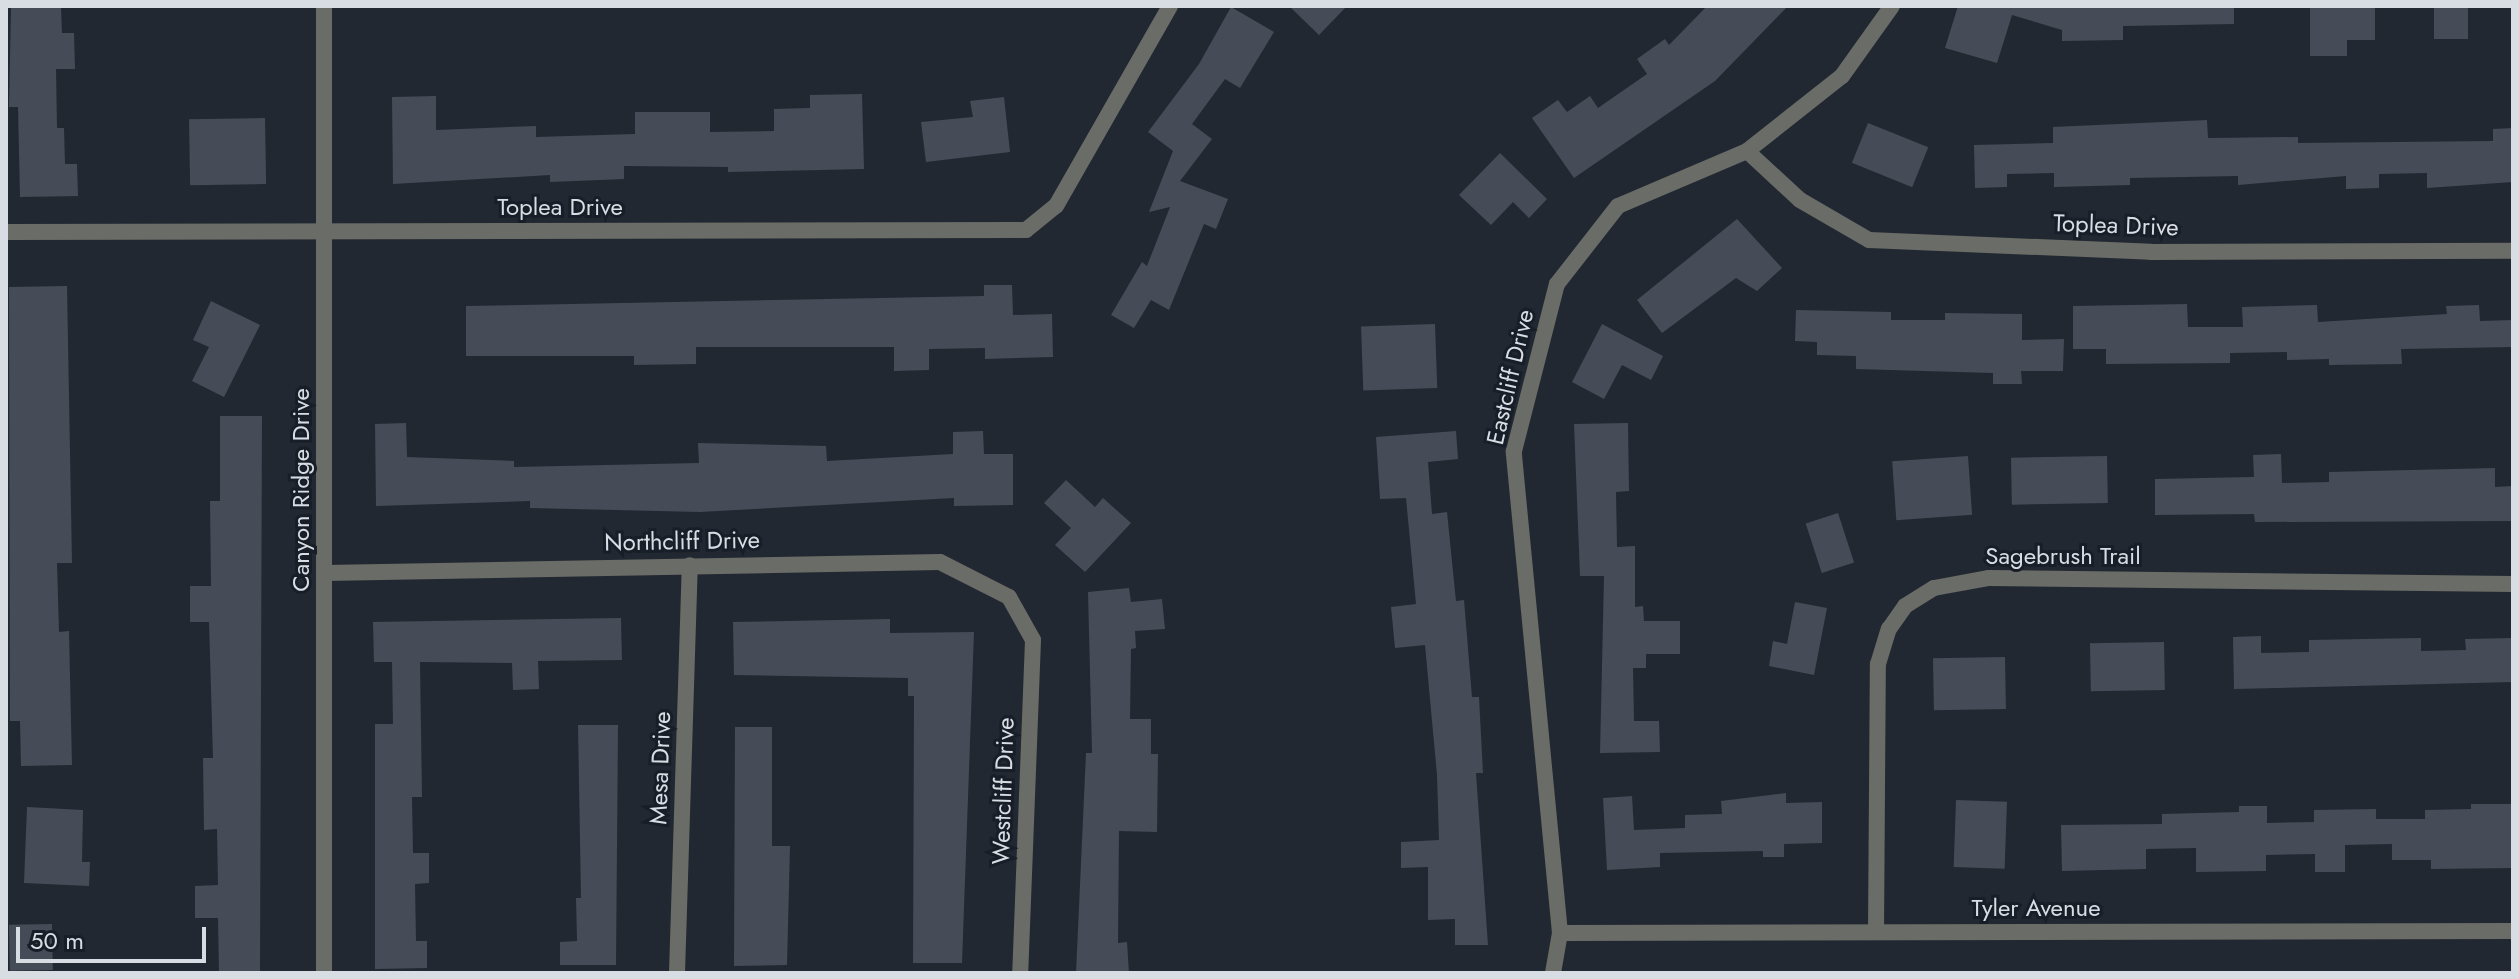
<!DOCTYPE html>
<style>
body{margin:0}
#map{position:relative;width:2519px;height:979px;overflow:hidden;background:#222831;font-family:Jost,sans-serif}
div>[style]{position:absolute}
.building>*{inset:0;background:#454c57;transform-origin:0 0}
.street>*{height:16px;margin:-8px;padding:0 8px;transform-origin:8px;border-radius:8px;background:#6a6c67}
span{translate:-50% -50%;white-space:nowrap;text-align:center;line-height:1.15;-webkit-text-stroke:6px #181e27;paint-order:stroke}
.street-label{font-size:24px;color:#d8dce3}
.frame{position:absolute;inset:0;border:8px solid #d8dce3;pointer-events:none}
.scale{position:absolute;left:16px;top:927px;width:190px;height:36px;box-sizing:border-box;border:4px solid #d8dce3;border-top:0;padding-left:10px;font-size:24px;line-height:28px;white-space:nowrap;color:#d8dce3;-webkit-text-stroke:6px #181e27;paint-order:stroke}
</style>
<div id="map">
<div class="building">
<div style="clip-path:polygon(11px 6px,61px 6px,62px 33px,74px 33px,75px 69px,56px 69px,57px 128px,64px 128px,65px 164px,77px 164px,78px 196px,20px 197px,18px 107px,9px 107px)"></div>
<div style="clip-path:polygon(1289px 6px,1347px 6px,1319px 35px)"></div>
<div style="clip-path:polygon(1707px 6px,1788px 6px,1715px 81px,1574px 178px,1532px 118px,1558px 100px,1567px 112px,1590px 96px,1598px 108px,1647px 74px,1637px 59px,1665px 39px,1669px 45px)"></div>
<div style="clip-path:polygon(1958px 6px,2234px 6px,2234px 24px,2123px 26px,2123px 40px,2062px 41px,2062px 30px,2012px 15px,1997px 63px,1945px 48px)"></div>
<div style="clip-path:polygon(2310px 6px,2375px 6px,2375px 40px,2347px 40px,2347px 56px,2310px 56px)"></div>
<div style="left:2434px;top:6px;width:34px;height:33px"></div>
<div style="clip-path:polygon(1231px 7px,1274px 32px,1240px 88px,1225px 79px,1192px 124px,1212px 139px,1180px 181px,1228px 199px,1216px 229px,1204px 224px,1169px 310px,1151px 300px,1134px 328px,1111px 315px,1142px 262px,1147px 266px,1170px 207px,1149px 212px,1173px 151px,1148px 132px,1199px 64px)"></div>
<div style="clip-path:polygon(862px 94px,864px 169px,728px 172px,728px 167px,624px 166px,624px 179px,550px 182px,550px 175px,393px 184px,392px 97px,436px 96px,436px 130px,536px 126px,536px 137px,635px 134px,635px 112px,710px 112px,710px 132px,774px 131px,774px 109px,810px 108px,810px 95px)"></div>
<div style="clip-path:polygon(1004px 97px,1010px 152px,926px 162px,921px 122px,973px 117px,970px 101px)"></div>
<div style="left:265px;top:118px;width:66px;height:76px;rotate:89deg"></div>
<div style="clip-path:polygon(2207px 120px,2208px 138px,2298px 137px,2298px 143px,2493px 141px,2493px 129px,2513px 128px,2513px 182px,2427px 188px,2427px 173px,2379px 174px,2379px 188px,2346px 189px,2346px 176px,2238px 185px,2238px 176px,2130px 178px,2130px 185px,2054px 187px,2054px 173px,2007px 174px,2007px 187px,1975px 188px,1974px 145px,2053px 143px,2053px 127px)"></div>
<div style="left:1868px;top:123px;width:65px;height:43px;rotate:22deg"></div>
<div style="clip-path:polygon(1500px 153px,1547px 199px,1529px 218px,1513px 202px,1491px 225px,1459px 195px)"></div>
<div style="clip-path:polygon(1737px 219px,1782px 268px,1757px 291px,1736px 278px,1662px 333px,1637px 300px)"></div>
<div style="clip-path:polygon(984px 285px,1012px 285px,1013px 315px,1052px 314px,1053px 357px,985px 359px,985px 348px,929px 349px,929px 370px,894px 371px,894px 347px,696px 347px,696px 364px,634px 365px,634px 356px,466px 356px,466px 306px,984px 296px)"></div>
<div style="clip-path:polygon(67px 286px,72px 563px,57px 563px,59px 632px,69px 631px,72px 765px,21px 766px,20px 721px,10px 721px,9px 287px)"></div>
<div style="clip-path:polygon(211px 301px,260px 325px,224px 397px,192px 381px,209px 347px,193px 340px)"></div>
<div style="clip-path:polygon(2187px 304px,2188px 327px,2243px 327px,2242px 307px,2317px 305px,2318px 322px,2447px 314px,2446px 306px,2479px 305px,2480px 321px,2513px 320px,2513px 347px,2401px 349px,2402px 364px,2329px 365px,2329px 359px,2287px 360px,2287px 352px,2230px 353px,2230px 363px,2106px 364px,2106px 349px,2073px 349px,2073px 306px)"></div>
<div style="clip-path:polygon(1796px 310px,1891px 312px,1891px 320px,1945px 320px,1945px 313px,2022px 314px,2022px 340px,2064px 339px,2063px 371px,2021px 371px,2022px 384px,1993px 384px,1993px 373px,1856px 369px,1856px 356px,1817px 355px,1817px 342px,1795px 341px)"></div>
<div style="left:1435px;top:324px;width:64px;height:74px;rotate:88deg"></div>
<div style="clip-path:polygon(1602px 324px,1663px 356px,1651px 380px,1622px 365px,1604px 399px,1572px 382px)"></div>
<div style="clip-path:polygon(220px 416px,262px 416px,260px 973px,219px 973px,218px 918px,195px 918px,195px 886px,218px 885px,217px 829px,204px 830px,203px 758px,213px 758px,209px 622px,190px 622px,190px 586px,211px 586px,210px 501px,220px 501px)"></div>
<div style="clip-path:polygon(406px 423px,407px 457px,514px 461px,514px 467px,699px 463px,698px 443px,826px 446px,827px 461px,953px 454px,953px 432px,983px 431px,984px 454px,1013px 454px,1013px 505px,954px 506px,954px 498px,700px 512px,530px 508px,530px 501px,376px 506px,375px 424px)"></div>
<div style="clip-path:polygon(1628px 423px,1629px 491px,1616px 492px,1617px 547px,1635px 546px,1635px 607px,1643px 606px,1644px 621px,1680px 621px,1680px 654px,1646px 654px,1646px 668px,1633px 668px,1634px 721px,1659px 721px,1660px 752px,1600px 753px,1604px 576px,1580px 576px,1574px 424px)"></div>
<div style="clip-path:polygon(1456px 431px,1458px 459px,1428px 462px,1432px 514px,1447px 512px,1456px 601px,1464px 600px,1472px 697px,1479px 697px,1483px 773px,1476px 773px,1488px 945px,1455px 945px,1455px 919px,1428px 920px,1428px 867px,1401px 868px,1401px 842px,1439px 840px,1437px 775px,1425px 645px,1395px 648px,1391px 607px,1416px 604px,1406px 498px,1380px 499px,1376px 437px)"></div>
<div style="clip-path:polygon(2281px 454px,2282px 483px,2329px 482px,2329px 472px,2495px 468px,2495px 487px,2513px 486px,2513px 521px,2255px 522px,2254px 514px,2155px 515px,2155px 479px,2254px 477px,2253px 455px)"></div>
<div style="left:1968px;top:456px;width:59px;height:76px;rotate:86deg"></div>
<div style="left:2107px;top:456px;width:47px;height:96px;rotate:89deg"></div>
<div style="clip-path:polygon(1066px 480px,1095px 507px,1103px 498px,1131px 523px,1085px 572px,1055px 545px,1071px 528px,1044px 503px)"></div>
<div style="left:1838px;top:513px;width:52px;height:34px;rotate:72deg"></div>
<div style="clip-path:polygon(1129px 588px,1131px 602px,1162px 599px,1165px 629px,1135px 631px,1136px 648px,1131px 649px,1130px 719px,1151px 719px,1151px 754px,1158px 754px,1157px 832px,1119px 831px,1118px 943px,1127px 942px,1129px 973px,1076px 973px,1086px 753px,1092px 753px,1088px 592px)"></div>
<div style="clip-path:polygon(1795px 602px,1827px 608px,1814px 675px,1769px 666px,1773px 641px,1787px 644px)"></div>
<div style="clip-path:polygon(621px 618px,622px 660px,538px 661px,539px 689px,513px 690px,512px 663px,420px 662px,422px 797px,412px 797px,413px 853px,429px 853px,429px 883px,415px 884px,416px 941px,427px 941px,427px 968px,375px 969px,375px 724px,393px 724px,392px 662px,374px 662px,373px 622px)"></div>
<div style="clip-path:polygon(890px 619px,890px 633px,974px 632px,962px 963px,913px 963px,914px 696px,908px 696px,908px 678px,734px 675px,733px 622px)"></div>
<div style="clip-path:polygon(2261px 636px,2261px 653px,2309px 652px,2309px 640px,2421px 638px,2421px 651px,2466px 650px,2465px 639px,2513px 638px,2513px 682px,2234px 689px,2233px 637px)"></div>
<div style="left:2164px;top:642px;width:48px;height:74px;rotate:89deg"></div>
<div style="left:2005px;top:657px;width:52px;height:72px;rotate:89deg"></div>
<div style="clip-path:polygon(578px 725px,618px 725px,616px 965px,560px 965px,560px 942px,577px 941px,576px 898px,581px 898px)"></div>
<div style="clip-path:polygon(735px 727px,772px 727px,772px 846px,790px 846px,787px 965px,734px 966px)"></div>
<div style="clip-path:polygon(1786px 793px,1786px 803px,1822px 802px,1822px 843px,1784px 844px,1784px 857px,1763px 857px,1763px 851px,1660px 853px,1660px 867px,1607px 870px,1603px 798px,1632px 796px,1634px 830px,1685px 828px,1685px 815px,1722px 814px,1721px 801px)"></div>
<div style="left:1956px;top:800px;width:51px;height:67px;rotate:2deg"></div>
<div style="clip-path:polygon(2471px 804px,2513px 804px,2513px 868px,2431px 869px,2431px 860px,2392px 860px,2392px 844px,2345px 845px,2345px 872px,2315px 872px,2315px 854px,2266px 855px,2266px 871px,2196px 872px,2196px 848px,2146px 849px,2146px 869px,2062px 871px,2061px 825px,2162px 824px,2162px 814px,2239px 812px,2239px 806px,2267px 806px,2267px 823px,2314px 822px,2314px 810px,2376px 809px,2376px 819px,2425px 819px,2425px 810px,2471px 809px)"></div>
<div style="clip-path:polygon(27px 807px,83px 810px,82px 862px,90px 862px,89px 886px,24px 883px)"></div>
<div style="left:52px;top:924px;width:46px;height:43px;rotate:89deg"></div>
</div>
<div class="street">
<div style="left:324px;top:6px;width:967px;rotate:90deg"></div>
<div style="left:1747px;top:151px;width:72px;rotate:42.8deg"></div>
<div style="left:1800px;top:200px;width:80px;rotate:30.1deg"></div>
<div style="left:1869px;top:240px;width:282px;rotate:2.4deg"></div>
<div style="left:2151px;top:252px;width:362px;rotate:-0.2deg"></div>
<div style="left:6px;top:232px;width:1020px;rotate:-0.11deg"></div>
<div style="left:1026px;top:230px;width:38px;rotate:-39deg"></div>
<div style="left:1056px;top:206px;width:230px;rotate:-60.3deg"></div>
<div style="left:325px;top:573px;width:615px;rotate:-1.02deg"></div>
<div style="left:940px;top:562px;width:77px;rotate:26.9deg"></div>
<div style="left:1009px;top:597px;width:49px;rotate:60.8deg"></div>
<div style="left:1033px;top:640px;width:333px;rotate:92.2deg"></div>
<div style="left:1876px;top:932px;width:268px;rotate:-89.6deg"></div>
<div style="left:1878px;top:664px;width:37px;rotate:-73deg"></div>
<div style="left:1889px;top:629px;width:28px;rotate:-55deg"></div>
<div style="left:1905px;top:606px;width:34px;rotate:-32deg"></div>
<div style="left:1934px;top:588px;width:56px;rotate:-10.3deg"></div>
<div style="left:1989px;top:578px;width:524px;rotate:0.66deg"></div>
<div style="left:1560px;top:933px;width:953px;rotate:-0.12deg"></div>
<div style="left:677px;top:973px;width:408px;rotate:-88.2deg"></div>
<div style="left:1553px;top:973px;width:41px;rotate:-80.1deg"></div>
<div style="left:1560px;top:933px;width:484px;rotate:-95.5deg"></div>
<div style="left:1514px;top:451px;width:172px;rotate:-75.6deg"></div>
<div style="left:1557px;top:284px;width:99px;rotate:-52deg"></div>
<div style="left:1618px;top:206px;width:140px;rotate:-23.1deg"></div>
<div style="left:1747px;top:151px;width:121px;rotate:-38.3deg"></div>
<div style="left:1842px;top:76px;width:86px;rotate:-54.5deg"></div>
</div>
<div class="street-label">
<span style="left:560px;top:207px">Toplea Drive</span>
<span style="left:2116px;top:225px;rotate:2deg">Toplea Drive</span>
<span style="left:1510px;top:377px;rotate:-77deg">Eastcliff Drive</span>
<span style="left:301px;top:490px;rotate:-90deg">Canyon Ridge Drive</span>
<span style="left:682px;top:541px;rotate:-1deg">Northcliff Drive</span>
<span style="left:2063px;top:556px">Sagebrush Trail</span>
<span style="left:660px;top:768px;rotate:-88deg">Mesa Drive</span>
<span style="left:1003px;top:791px;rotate:-88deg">Westcliff Drive</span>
<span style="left:2036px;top:908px">Tyler Avenue</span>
</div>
<div class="frame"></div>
<div class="scale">50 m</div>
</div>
